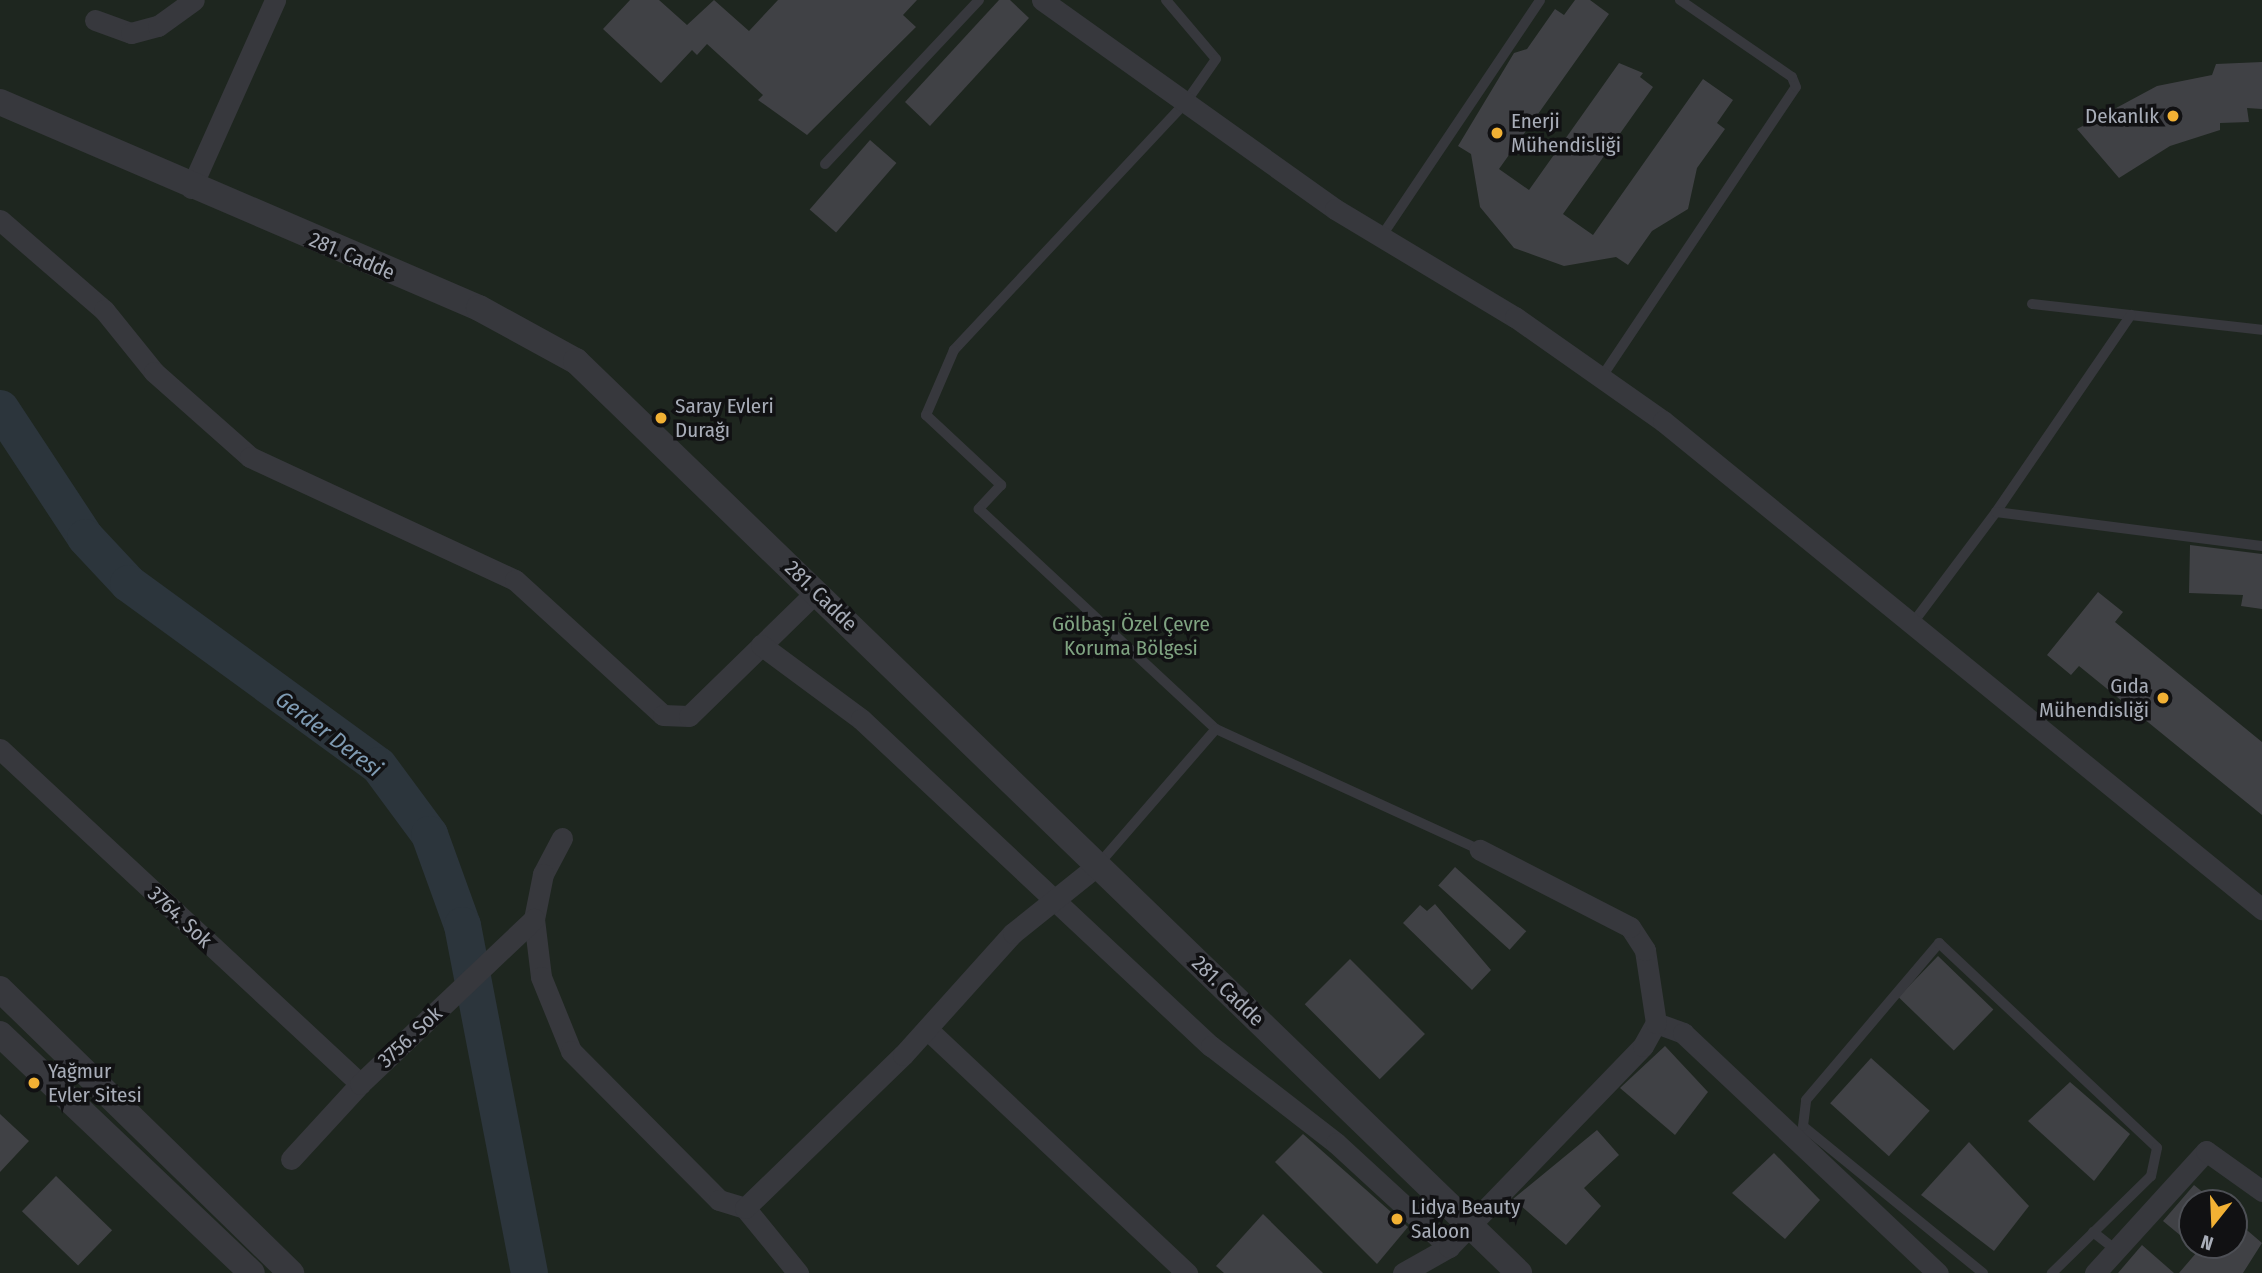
<!DOCTYPE html>
<meta charset="utf-8">
<style>
body{margin:0}
#map{position:relative;width:2262px;height:1273px;overflow:hidden;background:#161618;font-family:"Fira Sans Condensed",sans-serif}
div>[style]{position:absolute}
.green>*{inset:0;background:#1e261f}
.river>*{height:37px;margin:-18.5px;padding:0 18.5px;transform-origin:18.5px;border-radius:18.5px;background:#2c353c}
.building>*{inset:0;background:#404145;transform-origin:0 0}
.service>*{height:10px;margin:-5px;padding:0 5px;transform-origin:5px;border-radius:5px;background:#37383d}
.minor>*{height:21px;margin:-10.5px;padding:0 10.5px;transform-origin:10.5px;border-radius:10.5px;background:#37383d}
.tertiary>*{height:26px;margin:-13px;padding:0 13px;transform-origin:13px;border-radius:13px;background:#37383d}
.dots>*{width:19px;height:19px;translate:-50% -50%;box-sizing:border-box;border:4px solid #111113;border-radius:50%}
span{translate:-50% -50%;white-space:nowrap;text-align:center;line-height:1.15;-webkit-text-stroke:7px #111113;paint-order:stroke}
.poi-label{font-size:21px;color:#a8adb8}
.right{translate:-100% -50%;text-align:right}
.left{translate:0 -50%;text-align:left}
.street-label{font-size:21px;color:#a8adb8}
.park-label{font-size:21px;color:#7fa381}
.water-label{font-size:23px;color:#7f9bb3;font-style:italic}
.north{position:absolute;left:2178px;top:1189px;width:70px;height:70px;box-sizing:border-box;background:#111113;border:2px solid #4d4f55;border-radius:50%;rotate:198deg;font-size:19px;font-weight:700;line-height:28px;text-align:center;color:#a8adb8}
.north::after{content:'';display:block;margin:auto;width:24px;height:32px;background:#f2b134;clip-path:polygon(50% 0,100% 100%,50% 72%,0 100%)}
</style>
<div id="map">
<div class="green">
<div style="clip-path:polygon(evenodd,0 0,2262px 0,2262px 1273px,0 1273px,0 0,2192px 1203px,2234px 1203px,2234px 1245px,2192px 1245px,2192px 1203px)"></div>
</div>
<div class="river">
<div style="left:0;top:408px;width:154px;rotate:56.6deg"></div>
<div style="left:85px;top:537px;width:63px;rotate:46.9deg"></div>
<div style="left:128px;top:583px;width:309px;rotate:36.1deg"></div>
<div style="left:378px;top:765px;width:86px;rotate:53.5deg"></div>
<div style="left:429px;top:834px;width:97px;rotate:70.1deg"></div>
<div style="left:462px;top:925px;width:354px;rotate:79.1deg"></div>
</div>
<div class="building">
<div style="clip-path:polygon(630px 0,659px 0,687px 25px,714px 0,749px 31px,778px 0,917px 0,903px 15px,916px 27px,807px 135px,758px 100px,763px 95px,707px 44px,697px 55px,692px 50px,661px 83px,603px 29px)"></div>
<div style="clip-path:polygon(999px 0,1010px 0,1029px 18px,930px 126px,905px 102px)"></div>
<div style="clip-path:polygon(1575px 0,1590px 0,1609px 14px,1499px 169px,1529px 190px,1619px 63px,1643px 73px,1640px 77px,1653px 87px,1563px 214px,1593px 235px,1703px 79px,1733px 100px,1717px 123px,1725px 129px,1697px 168px,1688px 209px,1652px 231px,1628px 265px,1616px 257px,1564px 266px,1514px 248px,1480px 207px,1471px 154px,1458px 146px,1514px 53px,1527px 49px,1555px 9px,1564px 15px)"></div>
<div style="clip-path:polygon(2262px 62px,2262px 109px,2247px 108px,2249px 122px,2220px 123px,2220px 130px,2170px 146px,2119px 178px,2077px 129px,2157px 86px,2212px 75px,2216px 64px)"></div>
<div style="left:870px;top:140px;width:35px;height:92px;rotate:41deg"></div>
<div style="clip-path:polygon(2190px 545px,2262px 554px,2262px 609px,2241px 606px,2243px 595px,2189px 593px)"></div>
<div style="clip-path:polygon(2098px 592px,2123px 612px,2115px 622px,2262px 742px,2262px 815px,2079px 666px,2071px 675px,2047px 655px)"></div>
<div style="left:1455px;top:867px;width:96px;height:25px;rotate:42deg"></div>
<div style="clip-path:polygon(1435px 904px,1491px 970px,1472px 990px,1403px 923px,1420px 905px,1427px 911px)"></div>
<div style="left:1938px;top:956px;width:77px;height:57px;rotate:44deg"></div>
<div style="left:1350px;top:959px;width:106px;height:64px;rotate:45deg"></div>
<div style="clip-path:polygon(1665px 1046px,1708px 1092px,1675px 1135px,1620px 1088px)"></div>
<div style="left:1871px;top:1058px;width:79px;height:61px;rotate:42deg"></div>
<div style="clip-path:polygon(2070px 1082px,2130px 1134px,2094px 1181px,2028px 1121px)"></div>
<div style="clip-path:polygon(0 1114px,29px 1141px,0 1172px)"></div>
<div style="clip-path:polygon(1597px 1130px,1619px 1155px,1584px 1188px,1601px 1206px,1566px 1245px,1513px 1199px)"></div>
<div style="clip-path:polygon(1303px 1134px,1408px 1227px,1377px 1264px,1275px 1162px)"></div>
<div style="clip-path:polygon(1969px 1142px,2029px 1206px,1994px 1251px,1921px 1195px)"></div>
<div style="clip-path:polygon(1774px 1153px,1820px 1200px,1785px 1239px,1732px 1193px)"></div>
<div style="left:56px;top:1176px;width:78px;height:49px;rotate:44deg"></div>
<div style="clip-path:polygon(2194px 1185px,2216px 1203px,2192px 1203px,2192px 1245px,2163px 1221px)"></div>
<div style="clip-path:polygon(1263px 1214px,1323px 1273px,1224px 1273px,1216px 1266px)"></div>
<div style="clip-path:polygon(2234px 1219px,2262px 1243px,2243px 1273px,2179px 1273px,2203px 1245px,2234px 1245px)"></div>
<div style="clip-path:polygon(2142px 1245px,2174px 1273px,2118px 1273px)"></div>
</div>
<div class="service">
<div style="left:1166px;top:0;width:77px;rotate:49.7deg"></div>
<div style="left:1216px;top:59px;width:52px;rotate:124.9deg"></div>
<div style="left:1186px;top:102px;width:340px;rotate:133.1deg"></div>
<div style="left:954px;top:350px;width:71px;rotate:113.3deg"></div>
<div style="left:926px;top:415px;width:103px;rotate:43deg"></div>
<div style="left:1001px;top:485px;width:33px;rotate:133deg"></div>
<div style="left:979px;top:509px;width:323px;rotate:42.9deg"></div>
<div style="left:1216px;top:729px;width:290px;rotate:24.6deg"></div>
<div style="left:825px;top:164px;width:225px;rotate:-46.8deg"></div>
<div style="left:1381px;top:237px;width:285px;rotate:-56.1deg"></div>
<div style="left:2032px;top:304px;width:231px;rotate:6.4deg"></div>
<div style="left:1601px;top:378px;width:350px;rotate:-56.2deg"></div>
<div style="left:1796px;top:87px;width:11px;rotate:-112deg"></div>
<div style="left:1792px;top:77px;width:136px;rotate:-145.5deg"></div>
<div style="left:1996px;top:512px;width:239px;rotate:-55.6deg"></div>
<div style="left:1912px;top:624px;width:140px;rotate:-53.1deg"></div>
<div style="left:1996px;top:512px;width:268px;rotate:7.3deg"></div>
<div style="left:1098px;top:865px;width:180px;rotate:-49.1deg"></div>
<div style="left:2093px;top:1232px;width:29px;rotate:38deg"></div>
<div style="left:1983px;top:1273px;width:232px;rotate:-140.8deg"></div>
<div style="left:1803px;top:1126px;width:26px;rotate:-83deg"></div>
<div style="left:1806px;top:1100px;width:206px;rotate:-49.7deg"></div>
<div style="left:1939px;top:943px;width:299px;rotate:43.2deg"></div>
<div style="left:2157px;top:1148px;width:29px;rotate:102deg"></div>
<div style="left:2151px;top:1176px;width:139px;rotate:135.6deg"></div>
</div>
<div class="minor">
<div style="left:1042px;top:0;width:360px;rotate:35.5deg"></div>
<div style="left:1335px;top:209px;width:210px;rotate:31deg"></div>
<div style="left:1515px;top:317px;width:181px;rotate:35.1deg"></div>
<div style="left:1663px;top:421px;width:773px;rotate:39.17deg"></div>
<div style="left:95px;top:20px;width:38px;rotate:20deg"></div>
<div style="left:131px;top:33px;width:28px;rotate:-15deg"></div>
<div style="left:158px;top:26px;width:44px;rotate:-35.8deg"></div>
<div style="left:191px;top:188px;width:206px;rotate:-65.9deg"></div>
<div style="left:0;top:220px;width:138px;rotate:40.9deg"></div>
<div style="left:104px;top:310px;width:80px;rotate:51.1deg"></div>
<div style="left:154px;top:372px;width:128px;rotate:41.5deg"></div>
<div style="left:250px;top:457px;width:292px;rotate:24.9deg"></div>
<div style="left:515px;top:580px;width:200px;rotate:42.4deg"></div>
<div style="left:663px;top:715px;width:26px;rotate:2deg"></div>
<div style="left:689px;top:716px;width:179px;rotate:-44.3deg"></div>
<div style="left:761px;top:645px;width:124px;rotate:36.5deg"></div>
<div style="left:861px;top:719px;width:479px;rotate:43.1deg"></div>
<div style="left:1211px;top:1046px;width:158px;rotate:37.8deg"></div>
<div style="left:1336px;top:1143px;width:154px;rotate:42.6deg"></div>
<div style="left:0;top:749px;width:492px;rotate:42.9deg"></div>
<div style="left:562px;top:838px;width:41px;rotate:117.8deg"></div>
<div style="left:543px;top:874px;width:46px;rotate:101.3deg"></div>
<div style="left:534px;top:919px;width:58px;rotate:83.1deg"></div>
<div style="left:541px;top:977px;width:80px;rotate:67.9deg"></div>
<div style="left:571px;top:1051px;width:210px;rotate:45.2deg"></div>
<div style="left:719px;top:1200px;width:27px;rotate:17deg"></div>
<div style="left:745px;top:1208px;width:84px;rotate:50.8deg"></div>
<div style="left:1656px;top:1023px;width:29px;rotate:20deg"></div>
<div style="left:1683px;top:1033px;width:350px;rotate:43.3deg"></div>
<div style="left:927px;top:1029px;width:357px;rotate:43.2deg"></div>
<div style="left:291px;top:1159px;width:102px;rotate:-47.4deg"></div>
<div style="left:360px;top:1084px;width:240px;rotate:-43.5deg"></div>
<div style="left:745px;top:1208px;width:220px;rotate:-44.1deg"></div>
<div style="left:903px;top:1055px;width:164px;rotate:-48deg"></div>
<div style="left:1013px;top:933px;width:109px;rotate:-38.7deg"></div>
<div style="left:1403px;top:1273px;width:53px;rotate:-29.5deg"></div>
<div style="left:1449px;top:1247px;width:279px;rotate:-46deg"></div>
<div style="left:1643px;top:1046px;width:26px;rotate:-61deg"></div>
<div style="left:1656px;top:1023px;width:74px;rotate:-98.6deg"></div>
<div style="left:1645px;top:950px;width:27px;rotate:-123deg"></div>
<div style="left:1630px;top:927px;width:169px;rotate:-152.8deg"></div>
<div style="left:2095px;top:1273px;width:165px;rotate:-47.7deg"></div>
<div style="left:2206px;top:1151px;width:69px;rotate:35.5deg"></div>
</div>
<div class="tertiary">
<div style="left:0;top:102px;width:521px;rotate:23.27deg"></div>
<div style="left:479px;top:308px;width:111px;rotate:28.7deg"></div>
<div style="left:576px;top:361px;width:1312px;rotate:44.04deg"></div>
<div style="left:0;top:989px;width:407px;rotate:44.3deg"></div>
<div style="left:0;top:1034px;width:347px;rotate:43.5deg"></div>
</div>
<div class="dots">
<div style="left:2173px;top:116px;background:#f2b134"></div>
<div style="left:1497px;top:133px;background:#f2b134"></div>
<div style="left:661px;top:418px;background:#f2b134"></div>
<div style="left:2163px;top:698px;background:#f2b134"></div>
<div style="left:34px;top:1083px;background:#f2b134"></div>
<div style="left:1397px;top:1219px;background:#f2b134"></div>
</div>
<div class="poi-label">
<span class="right" style="left:2159px;top:116px">Dekanlık</span>
<span class="left" style="left:1511px;top:133px">Enerji<br>Mühendisliği</span>
<span class="left" style="left:675px;top:418px">Saray Evleri<br>Durağı</span>
<span class="right" style="left:2149px;top:698px">Gıda<br>Mühendisliği</span>
<span class="left" style="left:48px;top:1083px">Yağmur<br>Evler Sitesi</span>
<span class="left" style="left:1411px;top:1219px">Lidya Beauty<br>Saloon</span>
</div>
<div class="street-label">
<span style="left:352px;top:256px;rotate:23deg">281. Cadde</span>
<span style="left:821px;top:596px;rotate:44deg">281. Cadde</span>
<span style="left:180px;top:917px;rotate:43deg">3764. Sok</span>
<span style="left:1228px;top:991px;rotate:44deg">281. Cadde</span>
<span style="left:410px;top:1037px;rotate:-43deg">3756. Sok</span>
</div>
<div class="park-label">
<span style="left:1131px;top:636px">Gölbaşı Özel Çevre<br>Koruma Bölgesi</span>
</div>
<div class="water-label">
<span style="left:329px;top:734px;rotate:37deg">Gerder Deresi</span>
</div>
<div class="north">N</div>
</div>
